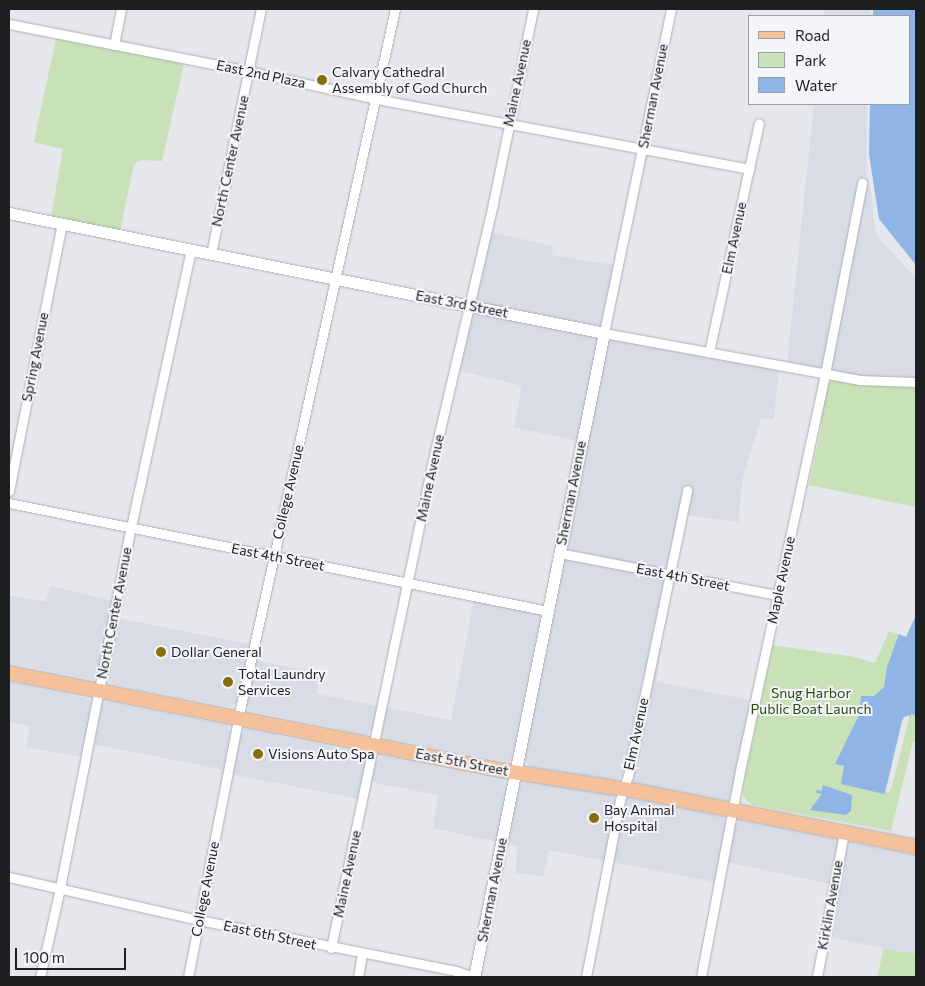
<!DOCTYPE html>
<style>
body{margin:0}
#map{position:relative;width:925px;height:986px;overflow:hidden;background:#e6e7ec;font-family:Commissioner,sans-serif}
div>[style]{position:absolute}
.built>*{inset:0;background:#d7dce7;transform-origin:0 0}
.green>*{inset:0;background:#c8e1b6}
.water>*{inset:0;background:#8eb5e5}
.pier>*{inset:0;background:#e6e7ec}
.stream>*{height:2.5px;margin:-1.25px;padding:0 1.25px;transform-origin:1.25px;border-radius:1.25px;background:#8eb5e5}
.roads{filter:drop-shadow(0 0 1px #acaeb2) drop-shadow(0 0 1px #acaeb2)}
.minor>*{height:9px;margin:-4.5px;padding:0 4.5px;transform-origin:4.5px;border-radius:4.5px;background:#fff}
.tertiary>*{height:11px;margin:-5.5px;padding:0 5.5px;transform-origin:5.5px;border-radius:5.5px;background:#fff}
.primary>*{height:14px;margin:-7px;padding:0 7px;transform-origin:7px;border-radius:7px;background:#f5c19a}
.dots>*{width:14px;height:14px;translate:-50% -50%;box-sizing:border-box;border:2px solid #f3f5f9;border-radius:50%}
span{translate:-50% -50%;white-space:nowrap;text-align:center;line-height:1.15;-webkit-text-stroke:4px #f3f5f9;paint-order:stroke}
.poi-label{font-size:14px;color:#1e1f20}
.left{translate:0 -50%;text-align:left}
.street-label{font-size:14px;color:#1e1f20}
.park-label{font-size:14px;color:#2c480e}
.frame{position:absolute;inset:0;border:10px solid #1e1f20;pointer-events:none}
.legend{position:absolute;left:748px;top:15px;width:162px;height:90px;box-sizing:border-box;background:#f3f5f9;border:1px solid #9e9fa2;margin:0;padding:6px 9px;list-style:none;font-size:15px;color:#1e1f20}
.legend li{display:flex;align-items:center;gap:10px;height:25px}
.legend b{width:25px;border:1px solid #9e9fa2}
.scale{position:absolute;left:15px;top:948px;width:111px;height:22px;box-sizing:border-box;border:2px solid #1e1f20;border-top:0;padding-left:6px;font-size:15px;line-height:18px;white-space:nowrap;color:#1e1f20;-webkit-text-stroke:4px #f3f5f9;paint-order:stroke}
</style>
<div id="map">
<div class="built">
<div style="left:824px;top:9px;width:46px;height:7px"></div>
<div style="clip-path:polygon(814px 104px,867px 104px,866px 175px,871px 191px,875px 230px,880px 240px,916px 278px,916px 378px,865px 377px,830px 371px,866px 180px,859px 178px,823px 369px,787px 363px)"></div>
<div style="clip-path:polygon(490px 232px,553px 246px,552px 255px,614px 265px,601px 327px,473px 301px)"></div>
<div style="clip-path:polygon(471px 309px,599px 335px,578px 441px,514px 427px,522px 386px,457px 370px)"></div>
<div style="clip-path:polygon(607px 337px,779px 370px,774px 419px,761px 419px,743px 477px,738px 522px,685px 515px,691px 487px,684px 486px,667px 569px,565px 549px)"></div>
<div style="clip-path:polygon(563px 557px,665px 577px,622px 776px,617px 780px,531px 767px,525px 760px,524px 755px)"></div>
<div style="clip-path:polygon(50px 586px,113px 601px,98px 674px,93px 680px,9px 663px,9px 595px,46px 602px)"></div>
<div style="clip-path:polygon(474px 599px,539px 613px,541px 616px,513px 758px,509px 762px,387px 739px,381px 733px,385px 707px,451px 720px)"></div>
<div style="clip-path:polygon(668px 601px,656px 682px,750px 700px,731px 799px,728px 801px,637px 784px,634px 781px,633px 776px)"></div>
<div style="clip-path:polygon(117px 618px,250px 644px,236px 704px,228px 707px,111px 684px,107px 670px)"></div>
<div style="clip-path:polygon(254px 660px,321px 673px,317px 694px,378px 706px,373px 729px,366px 735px,250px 711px,247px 708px,246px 699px)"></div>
<div style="clip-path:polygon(9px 681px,89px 699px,91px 710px,82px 757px,26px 747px,30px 726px,9px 722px)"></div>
<div style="clip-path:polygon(108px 702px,227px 725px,231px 733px,225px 770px,92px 744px,100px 708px,103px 703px)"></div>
<div style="clip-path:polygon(246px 729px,364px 753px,366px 760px,359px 799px,231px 774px,240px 734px)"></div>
<div style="clip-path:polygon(382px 756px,504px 781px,507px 791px,498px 842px,433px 828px,438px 795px,370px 782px,374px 763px)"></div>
<div style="clip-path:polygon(524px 783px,547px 785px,615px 795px,605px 861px,549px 850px,543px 876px,515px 873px,518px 846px,505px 843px,516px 793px,519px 786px)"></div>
<div style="clip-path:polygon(627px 798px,723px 817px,726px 823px,715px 882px,612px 862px,624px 803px)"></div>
<div style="clip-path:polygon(740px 820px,836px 839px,838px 844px,830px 884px,726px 862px,734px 827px)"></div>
<div style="clip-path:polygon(847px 842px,916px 855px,916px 954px,827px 937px)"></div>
</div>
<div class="green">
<div style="clip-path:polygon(56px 38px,184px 63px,162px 161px,141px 160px,134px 164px,120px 231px,51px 217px,63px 149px,34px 142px)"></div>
<div style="clip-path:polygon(831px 380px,916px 387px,916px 507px,809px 485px,822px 424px,820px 422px,827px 386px)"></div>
<div style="clip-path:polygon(916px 615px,882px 701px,861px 696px,859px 715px,835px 764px,844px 766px,901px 734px,916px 700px,916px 742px,913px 741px,891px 831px,753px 805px,747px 801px,743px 795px,743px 785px,773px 645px,855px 657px,875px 663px,889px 631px,906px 637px)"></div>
<div style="clip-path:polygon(884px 948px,916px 954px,916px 977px,877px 977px)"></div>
</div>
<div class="water">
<div style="clip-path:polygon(873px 9px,916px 9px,916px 265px,879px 219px,869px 154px,870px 104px,909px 104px,909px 16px,873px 16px)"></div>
<div style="clip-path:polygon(916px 615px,916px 715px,911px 714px,910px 718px,905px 719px,887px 791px,884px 794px,841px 784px,844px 766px,835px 764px,859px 715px,861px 696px,874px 696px,884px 687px,887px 667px,899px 634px,906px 637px)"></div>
<div style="clip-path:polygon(823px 785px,852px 795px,851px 811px,846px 815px,810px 810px,821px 795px)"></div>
</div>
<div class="pier">
<div style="clip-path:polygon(910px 715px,892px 786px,890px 791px,885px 793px,902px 721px,904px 717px)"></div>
</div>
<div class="stream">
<div style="left:817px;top:791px;width:5px;rotate:11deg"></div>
</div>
<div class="roads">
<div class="minor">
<div style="left:671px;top:9px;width:331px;rotate:101.7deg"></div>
<div style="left:604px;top:333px;width:259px;rotate:10.4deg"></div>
<div style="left:859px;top:380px;width:57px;rotate:2deg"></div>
<div style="left:9px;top:24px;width:244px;rotate:11.1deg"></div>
<div style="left:248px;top:71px;width:131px;rotate:12.3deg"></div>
<div style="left:376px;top:99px;width:380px;rotate:10.6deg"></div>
<div style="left:114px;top:45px;width:37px;rotate:-79deg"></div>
<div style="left:211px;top:254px;width:250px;rotate:-78.5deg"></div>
<div style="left:709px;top:352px;width:234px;rotate:-77.7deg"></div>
<div style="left:9px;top:491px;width:272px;rotate:-78.8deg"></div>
<div style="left:9px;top:503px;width:550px;rotate:11.33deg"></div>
<div style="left:559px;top:553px;width:222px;rotate:10.9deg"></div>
<div style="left:9px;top:877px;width:195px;rotate:12.8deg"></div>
<div style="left:199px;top:920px;width:262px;rotate:11.2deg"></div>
<div style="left:456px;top:971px;width:18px;rotate:19deg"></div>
<div style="left:331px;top:948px;width:494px;rotate:-78.2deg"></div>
<div style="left:432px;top:464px;width:268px;rotate:-76.8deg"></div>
<div style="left:493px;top:203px;width:198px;rotate:-78.3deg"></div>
<div style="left:40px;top:977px;width:91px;rotate:-77.3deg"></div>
<div style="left:60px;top:888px;width:368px;rotate:-78.9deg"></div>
<div style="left:131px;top:527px;width:283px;rotate:-77.8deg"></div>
<div style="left:188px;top:977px;width:277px;rotate:-79deg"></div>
<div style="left:241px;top:705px;width:713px;rotate:-77.52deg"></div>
<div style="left:358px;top:977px;width:23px;rotate:-80deg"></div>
<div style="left:586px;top:977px;width:180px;rotate:-79.1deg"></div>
<div style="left:620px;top:800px;width:25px;rotate:-72deg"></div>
<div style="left:628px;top:776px;width:292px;rotate:-78.3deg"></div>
<div style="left:701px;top:977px;width:215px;rotate:-79.3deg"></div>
<div style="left:741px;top:766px;width:401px;rotate:-77.9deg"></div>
<div style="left:825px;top:374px;width:195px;rotate:-79deg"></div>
<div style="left:817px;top:977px;width:147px;rotate:-79.4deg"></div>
</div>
<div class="tertiary">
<div style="left:9px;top:213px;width:607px;rotate:11.4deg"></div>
<div style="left:604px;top:333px;width:657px;rotate:101.41deg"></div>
</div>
<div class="primary">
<div style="left:9px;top:673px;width:500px;rotate:11.2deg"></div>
<div style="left:499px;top:770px;width:139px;rotate:8.7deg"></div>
<div style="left:636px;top:791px;width:286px;rotate:11.3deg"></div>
</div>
</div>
<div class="dots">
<div style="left:322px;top:80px;background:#866e0d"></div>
<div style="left:161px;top:652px;background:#866e0d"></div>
<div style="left:228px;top:682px;background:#866e0d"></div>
<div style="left:258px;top:754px;background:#866e0d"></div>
<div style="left:594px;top:818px;background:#866e0d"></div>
</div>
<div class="poi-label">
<span class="left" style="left:332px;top:80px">Calvary Cathedral<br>Assembly of God Church</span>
<span class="left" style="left:171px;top:652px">Dollar General</span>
<span class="left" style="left:238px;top:682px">Total Laundry<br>Services</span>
<span class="left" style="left:268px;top:754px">Visions Auto Spa</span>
<span class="left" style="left:604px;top:818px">Bay Animal<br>Hospital</span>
</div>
<div class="street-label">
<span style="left:261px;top:74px;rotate:12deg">East 2nd Plaza</span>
<span style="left:517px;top:83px;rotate:-78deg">Maine Avenue</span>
<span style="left:653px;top:96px;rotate:-79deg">Sherman Avenue</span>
<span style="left:230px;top:161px;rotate:-78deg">North Center Avenue</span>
<span style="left:734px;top:238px;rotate:-78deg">Elm Avenue</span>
<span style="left:462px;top:304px;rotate:11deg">East 3rd Street</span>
<span style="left:35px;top:357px;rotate:-79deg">Spring Avenue</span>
<span style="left:430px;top:478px;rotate:-78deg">Maine Avenue</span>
<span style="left:288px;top:492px;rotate:-77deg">College Avenue</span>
<span style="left:571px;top:493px;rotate:-79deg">Sherman Avenue</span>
<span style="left:278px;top:557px;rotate:11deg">East 4th Street</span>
<span style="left:683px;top:577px;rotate:11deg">East 4th Street</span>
<span style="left:781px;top:580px;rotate:-78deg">Maple Avenue</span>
<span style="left:114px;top:613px;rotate:-79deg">North Center Avenue</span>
<span style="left:636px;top:734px;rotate:-78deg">Elm Avenue</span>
<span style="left:462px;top:762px;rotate:11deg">East 5th Street</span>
<span style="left:347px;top:874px;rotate:-78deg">Maine Avenue</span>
<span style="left:205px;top:889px;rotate:-79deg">College Avenue</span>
<span style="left:492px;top:890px;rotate:-79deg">Sherman Avenue</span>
<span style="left:830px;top:905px;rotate:-80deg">Kirklin Avenue</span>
<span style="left:270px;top:935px;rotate:12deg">East 6th Street</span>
</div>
<div class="park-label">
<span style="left:811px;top:701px">Snug Harbor<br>Public Boat Launch</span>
</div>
<div class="frame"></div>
<ul class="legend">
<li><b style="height:6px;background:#f5c19a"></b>Road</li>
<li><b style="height:14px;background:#c8e1b6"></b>Park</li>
<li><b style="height:14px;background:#8eb5e5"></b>Water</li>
</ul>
<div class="scale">100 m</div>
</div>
